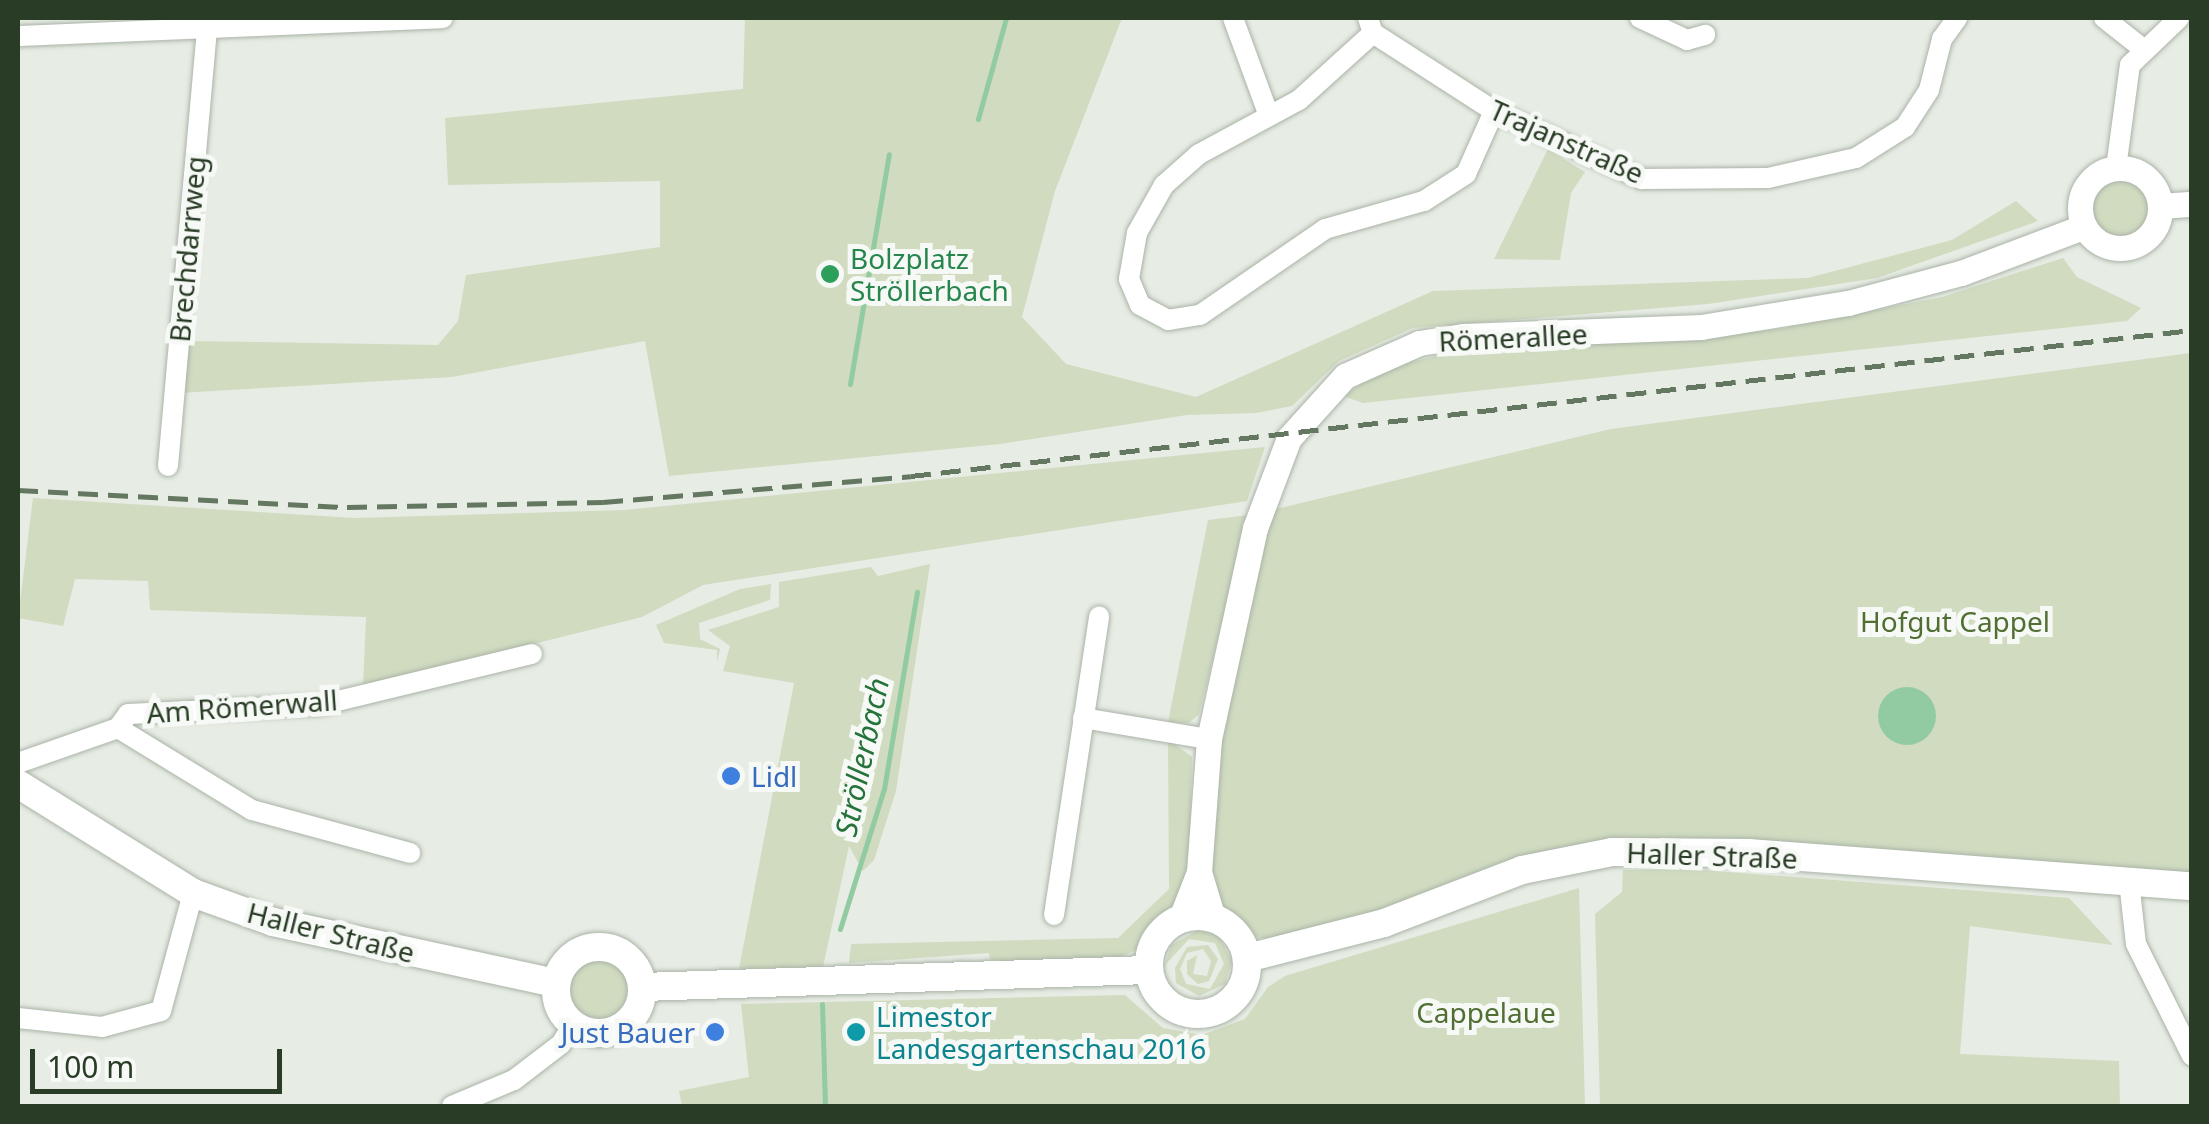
<!DOCTYPE html>
<meta charset="utf-8">
<style>
body{margin:0}
#map{position:relative;width:2209px;height:1124px;overflow:hidden;background:#e7ece4;font-family:"Noto Sans",sans-serif}
div>[style]{position:absolute}
.green>*{inset:0;background:#d0dbc0}
.round{border-radius:50%}
.water>*{inset:0;background:#92cba2}
.stream>*{height:5px;margin:-2.5px;padding:0 2.5px;transform-origin:2.5px;border-radius:2.5px;background:#92cba2}
.roads{filter:drop-shadow(0 0 2px #aab4a7) drop-shadow(0 0 2px #aab4a7)}
.minor>*{height:20px;margin:-10px;padding:0 10px;transform-origin:10px;border-radius:10px;background:#fff}
.tertiary>*{height:25px;margin:-12.5px;padding:0 12.5px;transform-origin:12.5px;border-radius:12.5px;background:#fff}
.tertiary>.ring{margin:-12.5px;padding:0;box-sizing:content-box;background:none;border:25px solid #fff;border-radius:50%}
.secondary>*{height:28px;margin:-14px;padding:0 14px;transform-origin:14px;border-radius:14px;background:#fff}
.secondary>.ring{margin:-14px;padding:0;box-sizing:content-box;background:none;border:28px solid #fff;border-radius:50%}
.rail>*{height:5px;margin-top:-2.5px;transform-origin:0;background:repeating-linear-gradient(90deg,#647760 0 20px,transparent 0 30px)}
.dots>*{width:28px;height:28px;translate:-50% -50%;box-sizing:border-box;border:5px solid #f6f9f5;border-radius:50%}
span{translate:-50% -50%;white-space:nowrap;text-align:center;line-height:1.15;-webkit-text-stroke:10px #f6f9f5;paint-order:stroke}
.street-label{font-size:28px;color:#293c25}
.leisure-label{font-size:28px;color:#27864d}
.left{translate:0 -50%;text-align:left}
.park-label{font-size:28px;color:#516f33}
.shop-label{font-size:28px;color:#366cbe}
.right{translate:-100% -50%;text-align:right}
.culture-label{font-size:28px;color:#0d838f}
.water-label{font-size:30px;color:#25723b;font-style:italic}
.frame{position:absolute;inset:0;border:20px solid #293c25;pointer-events:none}
.scale{position:absolute;left:30px;top:1049px;width:252px;height:45px;box-sizing:border-box;border:5px solid #293c25;border-top:0;padding-left:12px;font-size:30px;line-height:35px;white-space:nowrap;color:#293c25;-webkit-text-stroke:8px #f6f9f5;paint-order:stroke}
</style>
<div id="map">
<div class="green">
<div style="clip-path:polygon(745px 18px,1122px 18px,1055px 191px,1022px 317px,1066px 364px,1196px 397px,1433px 291px,1808px 278px,1952px 240px,2016px 201px,2038px 221px,1877px 278px,1708px 304px,1413px 328px,1339px 361px,1292px 406px,1256px 413px,1187px 415px,1000px 444px,669px 476px,645px 341px,452px 377px,179px 393px,186px 341px,438px 345px,458px 321px,466px 275px,660px 247px,660px 181px,448px 185px,445px 118px,743px 89px)"></div>
<div style="clip-path:polygon(1548px 149px,1585px 172px,1571px 193px,1560px 260px,1494px 259px)"></div>
<div class="round" style="left:2091px;top:179px;width:60px;height:60px"></div>
<div style="clip-path:polygon(2063px 258px,2077px 277px,2141px 308px,2127px 321px,1363px 403px,1343px 396px,1385px 368px,1475px 347px,1774px 330px,1942px 297px)"></div>
<div style="clip-path:polygon(2191px 353px,2191px 875px,1617px 842px,1274px 940px,1246px 935px,1223px 917px,1211px 877px,1220px 744px,1272px 510px,1611px 429px)"></div>
<div style="clip-path:polygon(1265px 447px,1247px 501px,703px 585px,642px 617px,363px 686px,366px 617px,150px 610px,148px 581px,75px 579px,63px 626px,18px 618px,33px 498px,355px 518px,625px 510px)"></div>
<div style="clip-path:polygon(1249px 515px,1199px 714px,1189px 723px,1168px 722px,1208px 520px)"></div>
<div style="clip-path:polygon(930px 564px,896px 791px,874px 860px,863px 871px,849px 846px,823px 967px,739px 969px,794px 683px,723px 671px,730px 646px,708px 630px,779px 607px,779px 582px,871px 567px,878px 576px)"></div>
<div style="clip-path:polygon(771px 584px,770px 600px,699px 623px,700px 639px,720px 649px,717px 662px,717px 650px,664px 643px,656px 625px,740px 589px)"></div>
<div style="clip-path:polygon(1168px 739px,1192px 757px,1189px 881px,1177px 914px,1141px 948px,1118px 958px,1034px 966px,990px 959px,989px 953px,849px 963px,851px 944px,1118px 938px,1169px 889px)"></div>
<div style="clip-path:polygon(1689px 869px,2069px 898px,2113px 945px,1970px 926px,1960px 1054px,2119px 1061px,2120px 1106px,1600px 1106px,1595px 914px,1622px 892px,1623px 870px)"></div>
<div style="clip-path:polygon(1579px 888px,1585px 1106px,682px 1106px,679px 1091px,749px 1077px,741px 1004px,1125px 995px,1163px 1028px,1202px 1035px,1245px 1019px,1268px 987px,1285px 976px)"></div>
<div style="clip-path:polygon(1198px 930px,1219px 936px,1232px 961px,1225px 984px,1199px 996px,1176px 983px,1175px 968px,1187px 947px,1208px 945px,1218px 959px,1209px 981px,1198px 984px,1187px 974px,1187px 961px,1197px 955px,1193px 974px,1207px 976px,1211px 961px,1203px 949px,1187px 953px,1180px 969px,1186px 984px,1210px 989px,1224px 964px,1215px 943px,1189px 939px,1165px 965px,1171px 945px)"></div>
<div class="round" style="left:570px;top:959px;width:62px;height:62px"></div>
</div>
<div class="water">
<div class="round" style="left:1878px;top:687px;width:58px;height:58px"></div>
</div>
<div class="stream">
<div style="left:978px;top:119px;width:105px;rotate:-74.5deg"></div>
<div style="left:850px;top:384px;width:233px;rotate:-80.4deg"></div>
<div style="left:840px;top:929px;width:147px;rotate:-72.6deg"></div>
<div style="left:884px;top:789px;width:200px;rotate:-80.5deg"></div>
<div style="left:822px;top:1004px;width:102px;rotate:88.3deg"></div>
</div>
<div class="roads">
<div class="minor">
<div style="left:1233px;top:18px;width:101px;rotate:69.8deg"></div>
<div style="left:1368px;top:18px;width:16px;rotate:72deg"></div>
<div style="left:1373px;top:33px;width:144px;rotate:32.8deg"></div>
<div style="left:1494px;top:111px;width:163px;rotate:24.7deg"></div>
<div style="left:1642px;top:179px;width:126px;rotate:-0.5deg"></div>
<div style="left:1768px;top:178px;width:90px;rotate:-12.8deg"></div>
<div style="left:1856px;top:158px;width:58px;rotate:-32.3deg"></div>
<div style="left:1905px;top:127px;width:44px;rotate:-57deg"></div>
<div style="left:1929px;top:90px;width:53px;rotate:-75.7deg"></div>
<div style="left:1942px;top:39px;width:26px;rotate:-54deg"></div>
<div style="left:1640px;top:18px;width:52px;rotate:25.1deg"></div>
<div style="left:1687px;top:40px;width:19px;rotate:-16deg"></div>
<div style="left:2104px;top:18px;width:48px;rotate:38.3deg"></div>
<div style="left:1373px;top:33px;width:100px;rotate:137.8deg"></div>
<div style="left:1299px;top:100px;width:114px;rotate:151.6deg"></div>
<div style="left:1199px;top:154px;width:47px;rotate:138.5deg"></div>
<div style="left:1164px;top:185px;width:55px;rotate:119.4deg"></div>
<div style="left:1137px;top:233px;width:47px;rotate:99.9deg"></div>
<div style="left:1129px;top:279px;width:28px;rotate:67deg"></div>
<div style="left:1140px;top:305px;width:32px;rotate:28deg"></div>
<div style="left:1168px;top:320px;width:32px;rotate:-9deg"></div>
<div style="left:1200px;top:315px;width:152px;rotate:-34.5deg"></div>
<div style="left:1325px;top:229px;width:103px;rotate:-15.8deg"></div>
<div style="left:1424px;top:201px;width:50px;rotate:-32.7deg"></div>
<div style="left:1466px;top:174px;width:69px;rotate:-66deg"></div>
<div style="left:18px;top:36px;width:425px;rotate:-2.4deg"></div>
<div style="left:2116px;top:168px;width:104px;rotate:-82.3deg"></div>
<div style="left:2130px;top:65px;width:68px;rotate:-43.8deg"></div>
<div style="left:168px;top:466px;width:436px;rotate:-84.9deg"></div>
<div style="left:1083px;top:718px;width:128px;rotate:9.5deg"></div>
<div style="left:118px;top:728px;width:17px;rotate:-54deg"></div>
<div style="left:128px;top:714px;width:193px;rotate:-2.7deg"></div>
<div style="left:321px;top:705px;width:217px;rotate:-13.6deg"></div>
<div style="left:18px;top:763px;width:106px;rotate:-19.3deg"></div>
<div style="left:118px;top:728px;width:157px;rotate:31.5deg"></div>
<div style="left:252px;top:810px;width:164px;rotate:15.2deg"></div>
<div style="left:2129px;top:881px;width:63px;rotate:83.7deg"></div>
<div style="left:2136px;top:944px;width:125px;rotate:63.4deg"></div>
<div style="left:1054px;top:915px;width:302px;rotate:-81.4deg"></div>
<div style="left:18px;top:1018px;width:84px;rotate:6.1deg"></div>
<div style="left:102px;top:1027px;width:61px;rotate:-15.2deg"></div>
<div style="left:161px;top:1011px;width:122px;rotate:-74.8deg"></div>
<div style="left:452px;top:1106px;width:67px;rotate:-22.8deg"></div>
<div style="left:514px;top:1080px;width:59px;rotate:-37.5deg"></div>
<div style="left:561px;top:1044px;width:22px;rotate:-58deg"></div>
</div>
<div class="tertiary">
<div class="ring" style="left:2080px;top:168px;width:55px;height:55px"></div>
<div style="left:2161px;top:206px;width:31px;rotate:-4deg"></div>
<div style="left:1199px;top:872px;width:48px;rotate:73.1deg"></div>
<div style="left:1181px;top:918px;width:49px;rotate:-68.6deg"></div>
<div style="left:1199px;top:872px;width:133px;rotate:-85.7deg"></div>
<div style="left:1209px;top:739px;width:216px;rotate:-77.7deg"></div>
<div style="left:1255px;top:528px;width:96px;rotate:-69.3deg"></div>
<div style="left:1289px;top:438px;width:84px;rotate:-47.9deg"></div>
<div style="left:1345px;top:376px;width:81px;rotate:-24deg"></div>
<div style="left:1419px;top:343px;width:46px;rotate:-8.8deg"></div>
<div style="left:1464px;top:336px;width:237px;rotate:-2.2deg"></div>
<div style="left:1701px;top:327px;width:149px;rotate:-9.3deg"></div>
<div style="left:1848px;top:303px;width:117px;rotate:-14.9deg"></div>
<div style="left:1961px;top:273px;width:130px;rotate:-20.7deg"></div>
</div>
<div class="secondary">
<div style="left:18px;top:784px;width:206px;rotate:31.9deg"></div>
<div style="left:193px;top:893px;width:85px;rotate:19.9deg"></div>
<div style="left:273px;top:922px;width:289px;rotate:12.2deg"></div>
<div class="ring" style="left:1149px;top:916px;width:70px;height:70px"></div>
<div class="ring" style="left:556px;top:947px;width:58px;height:58px"></div>
<div style="left:1247px;top:958px;width:141px;rotate:-14.3deg"></div>
<div style="left:1384px;top:923px;width:148px;rotate:-21deg"></div>
<div style="left:1522px;top:870px;width:92px;rotate:-11.3deg"></div>
<div style="left:1612px;top:852px;width:137px;rotate:0.4deg"></div>
<div style="left:1749px;top:853px;width:444px;rotate:4.3deg"></div>
<div style="left:643px;top:987px;width:505px;rotate:-1.93deg"></div>
</div>
</div>
<div class="rail">
<div style="left:18px;top:490px;width:329px;rotate:3deg"></div>
<div style="left:347px;top:507px;width:256px;rotate:-1.1deg"></div>
<div style="left:603px;top:502px;width:309px;rotate:-4.8deg"></div>
<div style="left:911px;top:476px;width:1289px;rotate:-6.5deg"></div>
</div>
<div class="dots">
<div style="left:830px;top:274px;background:#2e9e5b"></div>
<div style="left:731px;top:776px;background:#3f7fe0"></div>
<div style="left:715px;top:1032px;background:#3f7fe0"></div>
<div style="left:856px;top:1032px;background:#0f9aa8"></div>
</div>
<div class="street-label">
<span style="left:1567px;top:141px;rotate:24deg">Trajanstraße</span>
<span style="left:187px;top:249px;rotate:-85deg">Brechdarrweg</span>
<span style="left:1513px;top:337px;rotate:-3deg">Römerallee</span>
<span style="left:242px;top:706px;rotate:-4deg">Am Römerwall</span>
<span style="left:1712px;top:855px;rotate:2deg">Haller Straße</span>
<span style="left:331px;top:932px;rotate:14deg">Haller Straße</span>
</div>
<div class="leisure-label">
<span class="left" style="left:850px;top:274px">Bolzplatz<br>Ströllerbach</span>
</div>
<div class="park-label">
<span style="left:1955px;top:621px">Hofgut Cappel</span>
<span style="left:1486px;top:1012px">Cappelaue</span>
</div>
<div class="shop-label">
<span class="left" style="left:751px;top:776px">Lidl</span>
<span class="right" style="left:695px;top:1032px">Just Bauer</span>
</div>
<div class="culture-label">
<span class="left" style="left:876px;top:1032px">Limestor<br>Landesgartenschau 2016</span>
</div>
<div class="water-label">
<span style="left:862px;top:757px;rotate:-78deg">Ströllerbach</span>
</div>
<div class="frame"></div>
<div class="scale">100 m</div>
</div>
